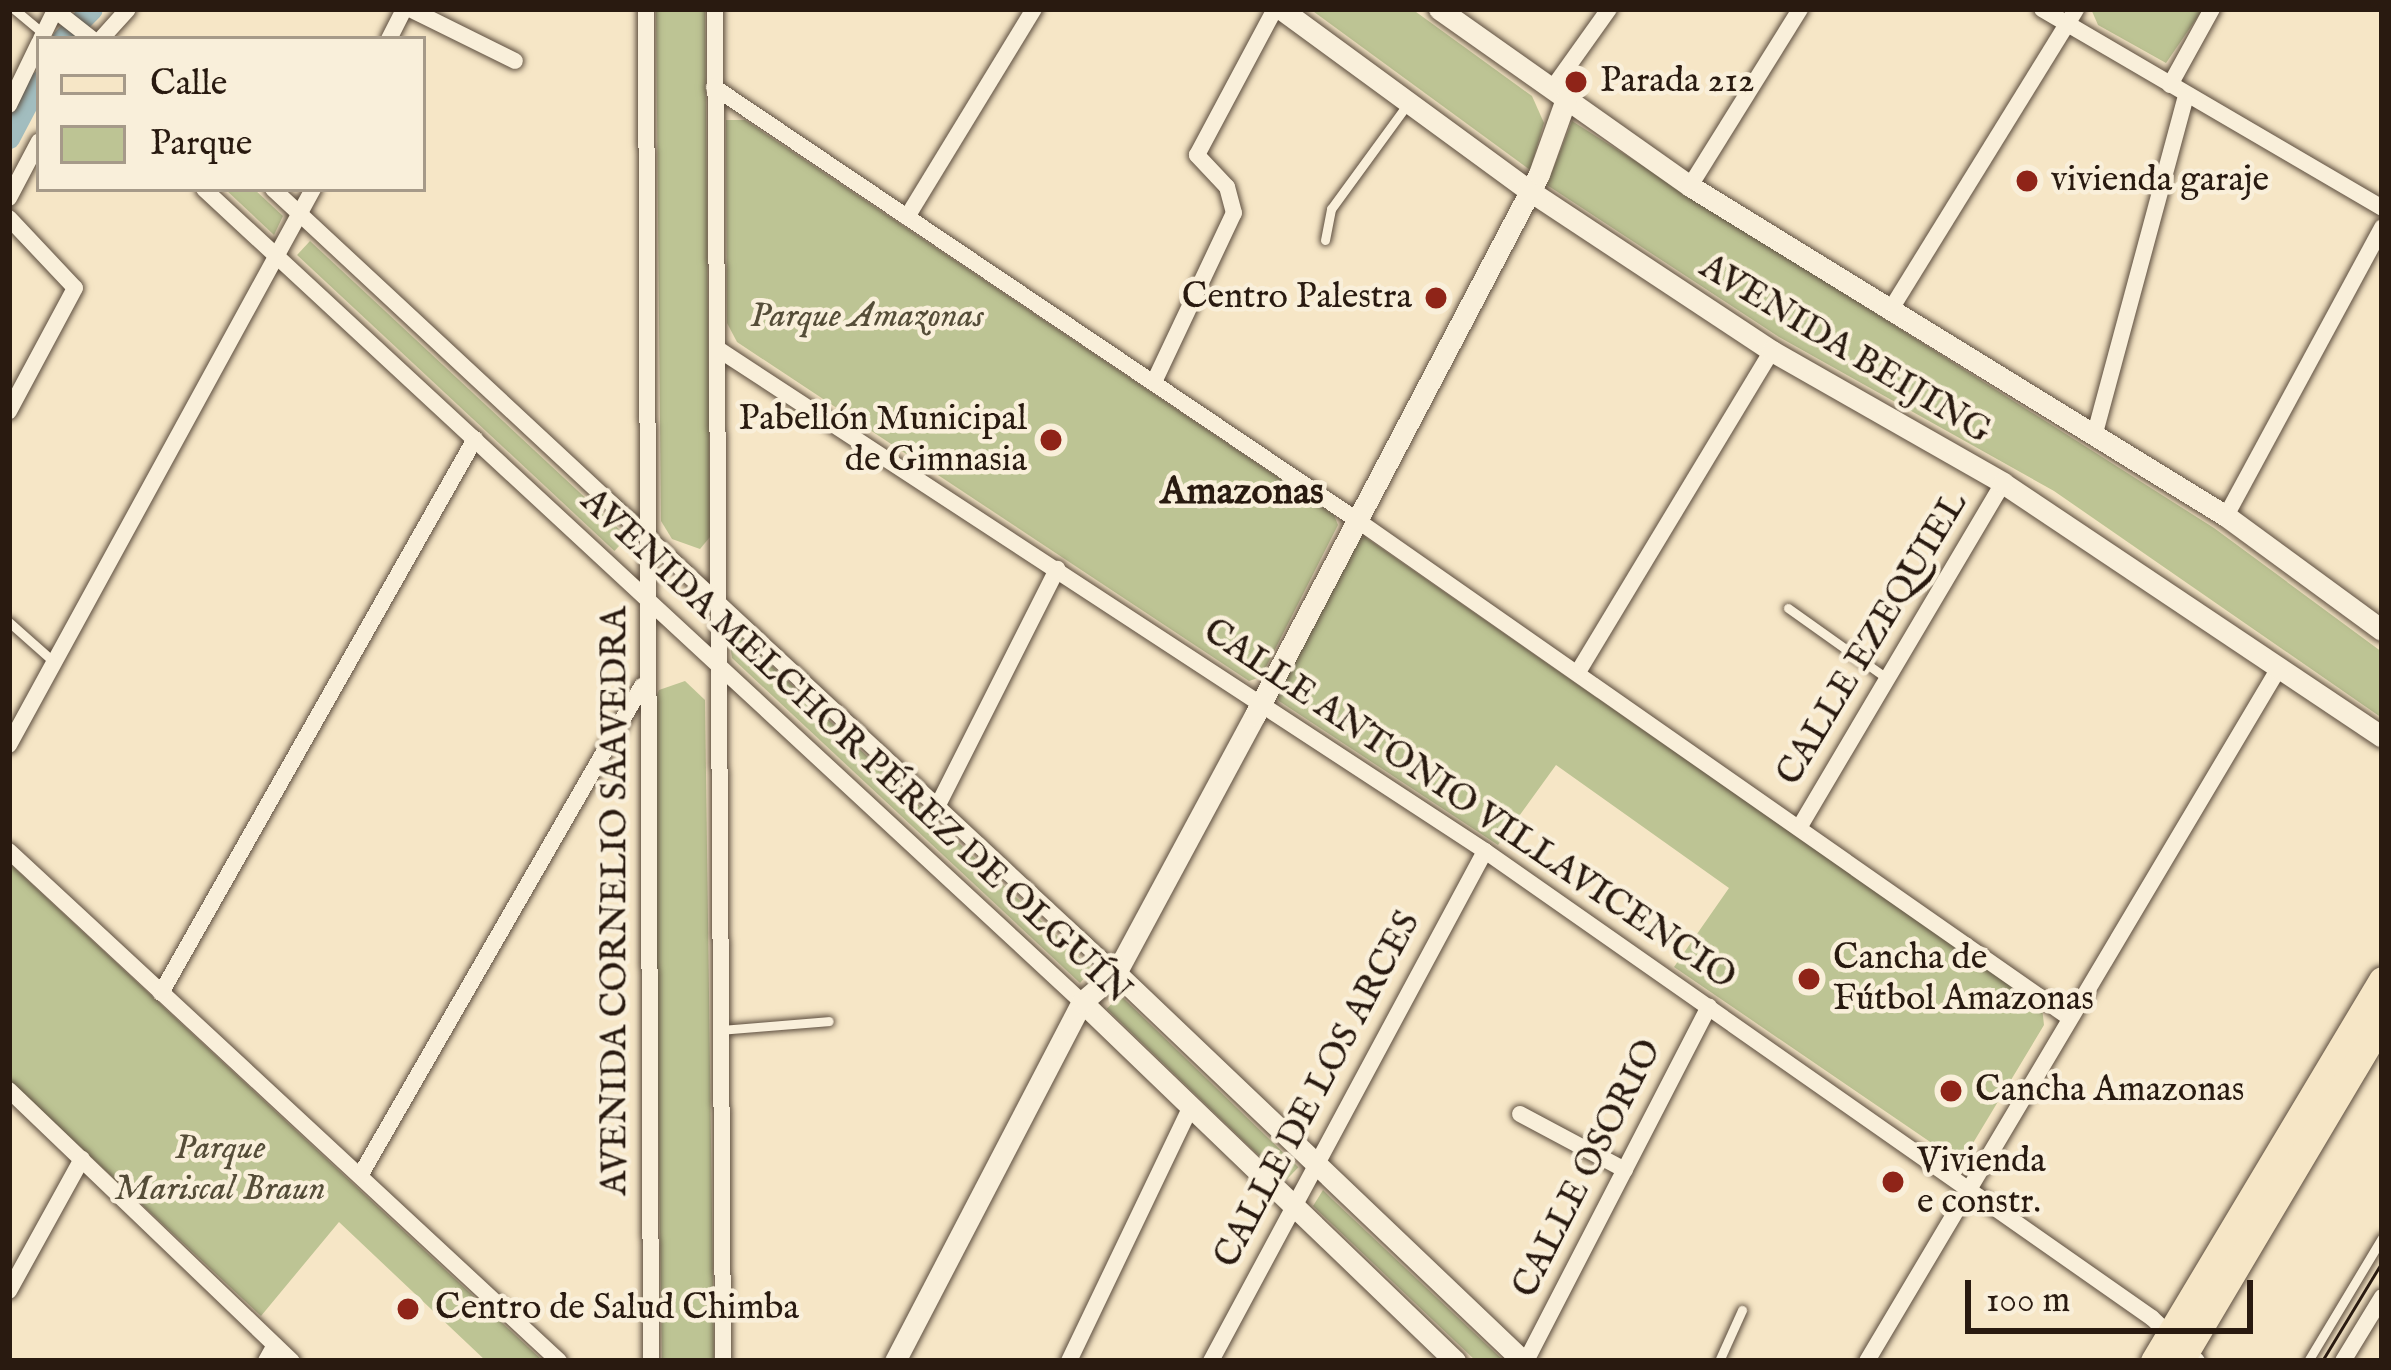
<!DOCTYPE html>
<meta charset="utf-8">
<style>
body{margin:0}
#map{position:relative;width:2391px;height:1370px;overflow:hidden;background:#f6e6c6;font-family:"IM FELL English",serif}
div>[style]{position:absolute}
.green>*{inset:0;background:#bdc494;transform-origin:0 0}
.canal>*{height:21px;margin:-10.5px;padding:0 10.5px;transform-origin:10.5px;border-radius:10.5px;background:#a2bdbf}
.roads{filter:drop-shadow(0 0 3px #5c4d3e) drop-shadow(0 0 3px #5c4d3e)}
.service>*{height:9px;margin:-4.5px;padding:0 4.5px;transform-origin:4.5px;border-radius:4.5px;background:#f9efda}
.minor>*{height:16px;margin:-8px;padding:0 8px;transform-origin:8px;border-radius:8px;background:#f9efda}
.tertiary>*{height:21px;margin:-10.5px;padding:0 10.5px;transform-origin:10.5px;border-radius:10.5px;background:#f9efda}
.primary>*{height:27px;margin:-13.5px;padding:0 13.5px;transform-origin:13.5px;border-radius:13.5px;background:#f6e6c6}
.tram>*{height:3px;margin:-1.5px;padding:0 1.5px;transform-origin:1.5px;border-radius:1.5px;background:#291a10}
.dots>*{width:33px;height:33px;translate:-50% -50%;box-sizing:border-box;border:6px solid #f9efda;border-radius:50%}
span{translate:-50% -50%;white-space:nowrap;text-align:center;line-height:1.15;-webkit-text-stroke:9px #f9efda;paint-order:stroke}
.poi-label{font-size:36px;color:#291a10}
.left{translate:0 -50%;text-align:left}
.right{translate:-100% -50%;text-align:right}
.park-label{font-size:36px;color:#554d38;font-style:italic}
.street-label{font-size:36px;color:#291a10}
.neighbourhood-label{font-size:39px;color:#291a10;font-weight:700}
.frame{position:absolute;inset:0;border:12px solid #291a10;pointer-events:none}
.legend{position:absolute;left:36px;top:36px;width:390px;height:156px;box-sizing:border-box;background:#f9efda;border:3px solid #a69a89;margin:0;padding:15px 21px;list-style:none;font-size:36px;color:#291a10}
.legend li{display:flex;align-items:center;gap:24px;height:60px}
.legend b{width:60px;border:3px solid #a69a89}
.scale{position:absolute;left:1965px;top:1280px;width:288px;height:54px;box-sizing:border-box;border:6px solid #291a10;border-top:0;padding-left:15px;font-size:36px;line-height:42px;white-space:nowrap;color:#291a10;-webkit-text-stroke:9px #f9efda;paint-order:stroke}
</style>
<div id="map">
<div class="green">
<div style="clip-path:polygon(656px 9px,705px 9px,710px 537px,700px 549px,672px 539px,661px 521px)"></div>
<div style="clip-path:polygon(1310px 9px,1412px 9px,1532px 96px,1544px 123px,1530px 170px)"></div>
<div style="clip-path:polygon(2091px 9px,2203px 9px,2166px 63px,2098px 25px)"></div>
<div style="clip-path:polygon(726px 120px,745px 120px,1334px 515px,1338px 525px,1261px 677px,1249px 681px,737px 342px,727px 323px)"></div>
<div style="clip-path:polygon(1572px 121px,2214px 528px,2382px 652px,2382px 718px,2054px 491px,1779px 337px,1547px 185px)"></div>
<div style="clip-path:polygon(225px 189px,254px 189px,283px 216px,274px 235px)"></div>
<div style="left:310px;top:241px;width:434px;height:19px;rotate:43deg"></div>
<div style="clip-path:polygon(1365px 537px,2042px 1007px,2044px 1025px,1961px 1163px,1674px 967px,1729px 888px,1556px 765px,1498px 845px,1279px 701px,1276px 693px,1357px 539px)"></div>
<div style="clip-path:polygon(738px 634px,1092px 969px,1080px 983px,732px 658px,729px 636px)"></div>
<div style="clip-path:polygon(685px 681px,705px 700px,714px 1361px,662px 1361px,652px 707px,659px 690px)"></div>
<div style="clip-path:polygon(9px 863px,543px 1361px,486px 1361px,339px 1222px,261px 1316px,9px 1080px)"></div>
<div style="left:1120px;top:995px;width:248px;height:19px;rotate:44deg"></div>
<div style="clip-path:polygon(1323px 1190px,1333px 1200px,1504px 1361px,1476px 1361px,1313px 1206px)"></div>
</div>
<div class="canal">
<div style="left:62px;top:39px;width:42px;rotate:-45deg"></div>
<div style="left:9px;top:138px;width:64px;rotate:-62.2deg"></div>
</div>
<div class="roads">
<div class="service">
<div style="left:14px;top:9px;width:39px;rotate:40deg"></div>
<div style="left:1325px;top:240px;width:32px;rotate:-79deg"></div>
<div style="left:1331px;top:209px;width:132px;rotate:-53.9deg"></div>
<div style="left:1788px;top:608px;width:123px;rotate:35.4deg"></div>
<div style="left:9px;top:622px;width:60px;rotate:41.6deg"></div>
<div style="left:720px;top:1030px;width:109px;rotate:-4.7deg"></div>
<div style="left:1719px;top:1361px;width:56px;rotate:-65.7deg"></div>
<div style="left:2308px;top:1361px;width:144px;rotate:-59deg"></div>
</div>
<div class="minor">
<div style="left:410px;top:9px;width:117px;rotate:26.3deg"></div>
<div style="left:646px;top:9px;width:1352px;rotate:89.79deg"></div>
<div style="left:715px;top:9px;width:1352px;rotate:89.66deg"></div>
<div style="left:2042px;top:9px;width:394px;rotate:30.3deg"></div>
<div style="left:41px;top:39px;width:32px;rotate:-64deg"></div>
<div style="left:55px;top:10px;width:47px;rotate:38.1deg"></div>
<div style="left:101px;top:39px;width:40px;rotate:-48deg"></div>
<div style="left:389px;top:39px;width:34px;rotate:-63deg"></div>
<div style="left:2170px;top:85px;width:87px;rotate:-61.1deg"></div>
<div style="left:714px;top:87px;width:772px;rotate:33.96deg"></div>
<div style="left:1354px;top:518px;width:873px;rotate:34.93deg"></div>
<div style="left:1552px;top:89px;width:98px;rotate:-54.5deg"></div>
<div style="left:9px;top:105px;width:69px;rotate:-64.2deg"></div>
<div style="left:1690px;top:186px;width:208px;rotate:-58.1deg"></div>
<div style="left:204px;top:189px;width:1197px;rotate:42.8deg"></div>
<div style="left:273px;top:189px;width:1151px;rotate:42.92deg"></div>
<div style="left:9px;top:198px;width:64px;rotate:-62.2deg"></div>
<div style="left:907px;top:217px;width:244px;rotate:-58.6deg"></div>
<div style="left:9px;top:218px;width:96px;rotate:46.7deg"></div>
<div style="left:75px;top:288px;width:140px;rotate:118.2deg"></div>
<div style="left:1891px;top:309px;width:352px;rotate:-58.3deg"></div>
<div style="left:718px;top:349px;width:917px;rotate:33.2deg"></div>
<div style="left:1485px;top:851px;width:814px;rotate:35deg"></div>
<div style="left:2152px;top:1318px;width:62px;rotate:43.7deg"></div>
<div style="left:1154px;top:382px;width:187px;rotate:-64.7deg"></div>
<div style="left:1234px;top:213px;width:27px;rotate:-105deg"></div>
<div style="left:1227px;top:187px;width:44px;rotate:-133.2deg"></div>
<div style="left:1197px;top:155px;width:166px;rotate:-61.9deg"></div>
<div style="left:2095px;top:433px;width:350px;rotate:-74.9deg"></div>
<div style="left:2226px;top:516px;width:328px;rotate:-61.6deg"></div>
<div style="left:1578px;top:672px;width:375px;rotate:-58.9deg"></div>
<div style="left:9px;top:745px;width:634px;rotate:-61.33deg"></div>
<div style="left:937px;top:807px;width:267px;rotate:-63.2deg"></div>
<div style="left:1799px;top:828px;width:401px;rotate:-59.4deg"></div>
<div style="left:9px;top:851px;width:750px;rotate:42.84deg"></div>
<div style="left:161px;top:993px;width:637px;rotate:-60.46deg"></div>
<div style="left:9px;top:1090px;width:392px;rotate:43.8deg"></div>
<div style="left:1520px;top:1114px;width:119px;rotate:28.1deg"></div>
<div style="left:361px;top:1174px;width:563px;rotate:-60.07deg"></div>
<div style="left:9px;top:1291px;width:151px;rotate:-61.1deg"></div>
<div style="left:266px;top:1361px;width:18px;rotate:-61deg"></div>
<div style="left:1069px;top:1361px;width:283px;rotate:-64.4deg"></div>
<div style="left:1211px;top:1361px;width:579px;rotate:-61.75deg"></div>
<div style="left:1526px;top:1361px;width:399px;rotate:-62.7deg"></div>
<div style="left:1867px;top:1361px;width:806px;rotate:-59.27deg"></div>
<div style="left:2343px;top:1361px;width:75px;rotate:-58.6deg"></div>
</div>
<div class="tertiary">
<div style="left:1281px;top:9px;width:308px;rotate:36.2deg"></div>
<div style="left:1530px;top:191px;width:290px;rotate:33.5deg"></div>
<div style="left:1772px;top:351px;width:266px;rotate:29.7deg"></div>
<div style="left:2003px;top:483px;width:456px;rotate:33.8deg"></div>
<div style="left:1439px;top:9px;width:307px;rotate:35.2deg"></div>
<div style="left:1690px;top:186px;width:629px;rotate:31.62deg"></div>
<div style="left:2226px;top:516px;width:193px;rotate:36.2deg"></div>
<div style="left:1116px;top:973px;width:562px;rotate:43.63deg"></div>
<div style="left:1082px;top:1002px;width:518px;rotate:43.9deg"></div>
<div style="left:895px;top:1361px;width:405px;rotate:-62.5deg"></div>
<div style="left:1082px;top:1002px;width:45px;rotate:-40.5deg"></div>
<div style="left:1116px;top:973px;width:293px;rotate:-61.7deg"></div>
<div style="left:1255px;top:715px;width:611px;rotate:-62.3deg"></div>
<div style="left:1539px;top:174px;width:80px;rotate:-70.2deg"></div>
</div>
<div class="primary">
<div style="left:2154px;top:1361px;width:444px;rotate:-59.1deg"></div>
<div style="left:2180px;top:1361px;width:395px;rotate:-59.3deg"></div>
</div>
</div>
<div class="tram">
<div style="left:2322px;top:1361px;width:116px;rotate:-58.8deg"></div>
</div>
<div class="dots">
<div style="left:1576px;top:82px;background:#8f2418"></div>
<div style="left:2027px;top:181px;background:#8f2418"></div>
<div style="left:1436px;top:298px;background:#8f2418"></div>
<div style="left:1051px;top:440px;background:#8f2418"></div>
<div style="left:1809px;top:979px;background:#8f2418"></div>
<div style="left:1951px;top:1091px;background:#8f2418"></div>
<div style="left:1893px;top:1182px;background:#8f2418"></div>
<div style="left:408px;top:1309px;background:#8f2418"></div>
</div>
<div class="poi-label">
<span class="left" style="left:1600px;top:82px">Parada 212</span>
<span class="left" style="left:2051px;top:181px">vivienda garaje</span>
<span class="right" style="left:1412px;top:298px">Centro Palestra</span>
<span class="right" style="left:1027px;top:440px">Pabellón Municipal<br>de Gimnasia</span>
<span class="left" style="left:1833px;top:979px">Cancha de<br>Fútbol Amazonas</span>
<span class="left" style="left:1975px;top:1091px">Cancha Amazonas</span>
<span class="left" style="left:1917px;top:1182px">Vivienda<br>e constr.</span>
<span class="left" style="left:435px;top:1309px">Centro de Salud Chimba</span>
</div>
<div class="park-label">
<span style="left:867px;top:317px">Parque Amazonas</span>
<span style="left:220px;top:1169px">Parque<br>Mariscal Braun</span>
</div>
<div class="street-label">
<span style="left:1845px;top:350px;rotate:31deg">AVENIDA BEIJING</span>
<span style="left:1873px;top:639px;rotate:-59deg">CALLE EZEQUIEL</span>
<span style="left:855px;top:747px;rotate:43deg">AVENIDA MELCHOR PÉREZ DE OLGUÍN</span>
<span style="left:1469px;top:805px;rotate:34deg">CALLE ANTONIO VILLAVICENCIO</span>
<span style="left:616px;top:901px;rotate:-90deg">AVENIDA CORNELIO SAAVEDRA</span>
<span style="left:1318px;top:1090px;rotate:-62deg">CALLE DE LOS ARCES</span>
<span style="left:1588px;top:1169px;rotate:-63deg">CALLE OSORIO</span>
</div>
<div class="neighbourhood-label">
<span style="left:1242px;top:493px">Amazonas</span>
</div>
<div class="frame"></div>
<ul class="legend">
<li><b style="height:15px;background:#f6e6c6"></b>Calle</li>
<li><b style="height:33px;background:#bdc494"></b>Parque</li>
</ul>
<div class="scale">100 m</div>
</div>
